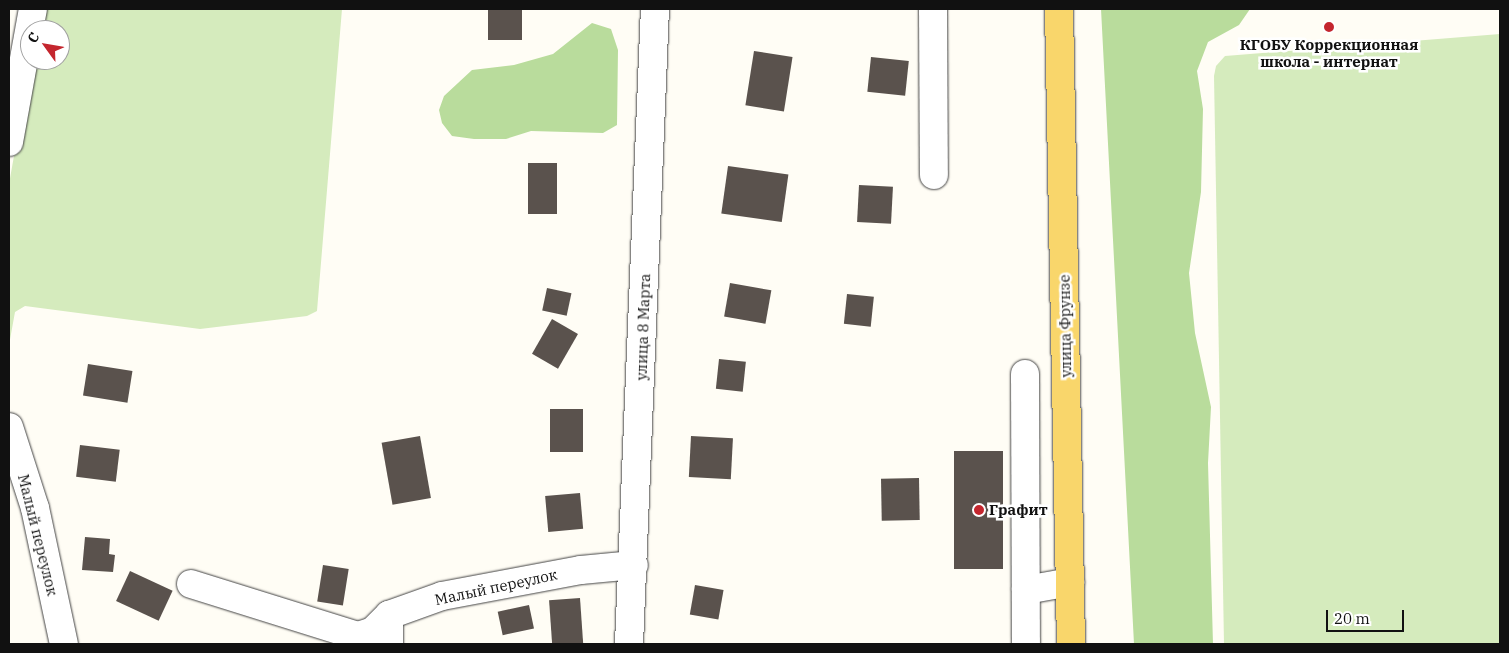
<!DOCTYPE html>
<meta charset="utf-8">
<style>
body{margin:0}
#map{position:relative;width:1509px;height:653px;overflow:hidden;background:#fffdf5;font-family:"IBM Plex Serif",serif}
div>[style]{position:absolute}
.green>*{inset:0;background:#d5ebbd}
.forest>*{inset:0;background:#b9dc9c}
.building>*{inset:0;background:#5a524d;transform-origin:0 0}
.roads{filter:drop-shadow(0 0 1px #444) drop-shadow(0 0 1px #444)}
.minor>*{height:28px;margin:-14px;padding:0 14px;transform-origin:14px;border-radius:14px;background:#fff}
.major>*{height:28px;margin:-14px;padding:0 14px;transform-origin:14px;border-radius:14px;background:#f9d66b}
.dots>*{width:14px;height:14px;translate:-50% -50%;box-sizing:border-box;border:2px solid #fff;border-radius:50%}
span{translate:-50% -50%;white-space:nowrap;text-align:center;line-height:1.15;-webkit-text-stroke:5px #fff;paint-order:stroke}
.poi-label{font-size:15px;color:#111;font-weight:700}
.left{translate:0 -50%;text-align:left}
.street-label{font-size:15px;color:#111}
.frame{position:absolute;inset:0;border:10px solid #111;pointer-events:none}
.north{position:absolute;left:20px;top:20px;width:50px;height:50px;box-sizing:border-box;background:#fff;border:1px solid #a0a0a0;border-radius:50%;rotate:302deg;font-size:14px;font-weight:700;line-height:20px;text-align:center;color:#111}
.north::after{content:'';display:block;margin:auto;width:18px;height:22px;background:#c4262e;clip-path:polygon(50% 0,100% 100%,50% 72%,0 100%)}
.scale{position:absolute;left:1326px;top:610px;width:78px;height:22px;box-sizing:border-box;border:2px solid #111;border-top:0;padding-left:6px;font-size:15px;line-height:18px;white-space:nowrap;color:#111;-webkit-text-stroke:4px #fff;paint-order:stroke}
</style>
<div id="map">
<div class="green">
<div style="clip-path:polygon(40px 9px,342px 9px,317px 311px,307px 316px,200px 329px,25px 306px,15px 312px,9px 345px,9px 184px,31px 60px,60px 60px,60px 30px,36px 30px)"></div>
<div style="clip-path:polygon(1500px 34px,1500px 644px,1224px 644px,1214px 76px,1216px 66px,1225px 56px)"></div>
</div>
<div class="forest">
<div style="clip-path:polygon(1101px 9px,1250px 9px,1239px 25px,1208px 42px,1197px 71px,1203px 109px,1201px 192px,1189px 273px,1195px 333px,1211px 407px,1208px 463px,1213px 644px,1134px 644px)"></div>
<div style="clip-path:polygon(592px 23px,611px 29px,618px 50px,617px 125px,603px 133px,531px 131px,506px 139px,474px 139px,452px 136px,442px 123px,439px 110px,444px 96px,472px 70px,514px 65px,553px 54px)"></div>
</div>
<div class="building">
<div style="left:522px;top:9px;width:31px;height:34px;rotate:90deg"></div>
<div style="left:754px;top:51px;width:39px;height:55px;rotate:9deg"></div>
<div style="left:871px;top:57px;width:38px;height:35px;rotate:6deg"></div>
<div style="left:528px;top:163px;width:29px;height:51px"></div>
<div style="left:728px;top:166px;width:61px;height:48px;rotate:8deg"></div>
<div style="left:859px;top:185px;width:34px;height:37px;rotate:3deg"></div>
<div style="left:730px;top:283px;width:42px;height:34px;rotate:10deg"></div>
<div style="left:547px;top:288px;width:25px;height:23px;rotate:12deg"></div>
<div style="left:847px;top:294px;width:27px;height:30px;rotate:6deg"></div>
<div style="left:552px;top:319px;width:30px;height:40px;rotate:30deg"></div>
<div style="left:719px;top:359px;width:27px;height:30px;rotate:6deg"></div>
<div style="left:88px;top:364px;width:45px;height:32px;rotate:9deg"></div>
<div style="left:550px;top:409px;width:33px;height:43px"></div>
<div style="left:420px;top:436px;width:63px;height:39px;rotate:80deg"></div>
<div style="left:691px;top:436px;width:42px;height:41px;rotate:3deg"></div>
<div style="left:80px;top:445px;width:40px;height:32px;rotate:7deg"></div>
<div style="left:954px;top:451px;width:49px;height:118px"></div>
<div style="left:919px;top:478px;width:42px;height:38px;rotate:89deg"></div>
<div style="left:580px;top:493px;width:36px;height:35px;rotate:85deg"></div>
<div style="clip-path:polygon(85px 537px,110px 539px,109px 554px,115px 555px,113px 572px,82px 570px)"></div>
<div style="left:323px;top:565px;width:26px;height:37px;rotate:9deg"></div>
<div style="left:130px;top:571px;width:47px;height:33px;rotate:25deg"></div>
<div style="left:695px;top:585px;width:29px;height:30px;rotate:10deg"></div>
<div style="left:580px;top:598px;width:45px;height:31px;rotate:86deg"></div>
<div style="left:529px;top:605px;width:24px;height:32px;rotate:78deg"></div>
</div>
<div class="roads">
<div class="minor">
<div style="left:933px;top:9px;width:166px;rotate:89.7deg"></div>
<div style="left:9px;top:142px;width:135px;rotate:-79.8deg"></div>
<div style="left:1025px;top:374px;width:270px;rotate:89.8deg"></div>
<div style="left:9px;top:427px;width:85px;rotate:72.2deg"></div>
<div style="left:35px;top:508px;width:139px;rotate:78deg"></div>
<div style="left:191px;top:584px;width:175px;rotate:17.3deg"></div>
<div style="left:358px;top:636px;width:16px;rotate:-18deg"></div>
<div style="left:373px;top:631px;width:23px;rotate:-45deg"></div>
<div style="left:1026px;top:590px;width:45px;rotate:-10.3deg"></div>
<div style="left:389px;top:644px;width:29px;rotate:-90deg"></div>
<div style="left:389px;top:615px;width:56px;rotate:-19.7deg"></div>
<div style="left:442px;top:596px;width:141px;rotate:-10.6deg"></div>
<div style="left:581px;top:570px;width:53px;rotate:-5.4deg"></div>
<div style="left:629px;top:644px;width:636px;rotate:-87.66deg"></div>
</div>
<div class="major">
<div style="left:1059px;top:9px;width:635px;rotate:88.92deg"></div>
</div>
</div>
<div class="dots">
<div style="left:1329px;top:27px;background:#c4262e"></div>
<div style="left:979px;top:510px;background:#c4262e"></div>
</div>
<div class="poi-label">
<span style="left:1329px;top:53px">КГОБУ Коррекционная<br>школа - интернат</span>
<span class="left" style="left:989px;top:510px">Графит</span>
</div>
<div class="street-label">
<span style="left:1065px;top:326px;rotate:-91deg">улица Фрунзе</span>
<span style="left:643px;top:327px;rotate:-88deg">улица 8 Марта</span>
<span style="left:38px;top:535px;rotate:76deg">Малый переулок</span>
<span style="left:496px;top:587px;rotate:-12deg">Малый переулок</span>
</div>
<div class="frame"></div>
<div class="north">С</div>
<div class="scale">20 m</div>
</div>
